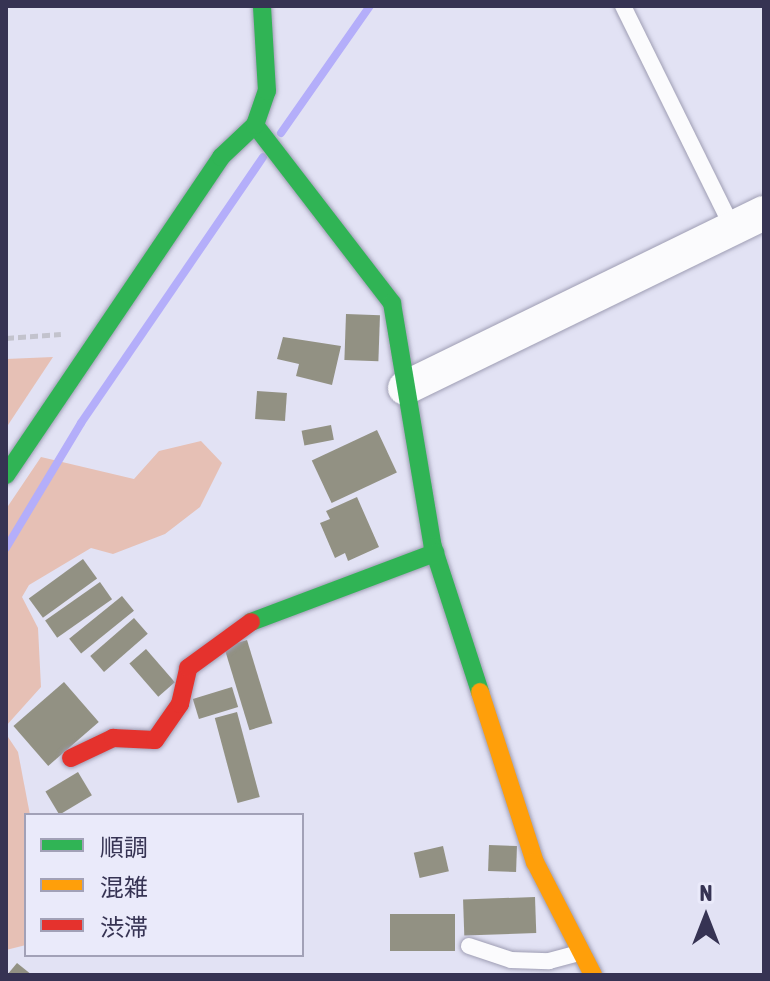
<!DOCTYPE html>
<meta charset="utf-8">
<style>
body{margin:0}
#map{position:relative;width:770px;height:981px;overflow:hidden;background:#e2e2f4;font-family:"Asap Condensed","Noto Sans JP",sans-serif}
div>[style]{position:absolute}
.green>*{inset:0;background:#e6c0b5}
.stream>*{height:8px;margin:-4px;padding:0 4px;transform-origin:4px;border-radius:4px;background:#b4aefa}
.building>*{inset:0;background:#929183;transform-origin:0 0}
.path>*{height:5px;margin-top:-2.5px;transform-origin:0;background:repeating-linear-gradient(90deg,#c3c3cd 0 8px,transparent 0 12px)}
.roads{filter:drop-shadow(0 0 2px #9e9db3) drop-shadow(0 0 2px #9e9db3)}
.lane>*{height:16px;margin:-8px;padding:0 8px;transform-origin:8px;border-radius:8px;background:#fbfbfd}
.street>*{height:34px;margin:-17px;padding:0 17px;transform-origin:17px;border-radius:17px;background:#fbfbfd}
.fast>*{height:18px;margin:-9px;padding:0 9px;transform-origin:9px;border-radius:9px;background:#30b455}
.slow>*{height:18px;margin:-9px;padding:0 9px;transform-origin:9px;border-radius:9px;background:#ff9f0a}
.jam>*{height:18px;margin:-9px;padding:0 9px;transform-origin:9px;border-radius:9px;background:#e5322d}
span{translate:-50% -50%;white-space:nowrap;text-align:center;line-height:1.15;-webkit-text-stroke:8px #eaeafa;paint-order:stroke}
.frame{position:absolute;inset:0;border:8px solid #363353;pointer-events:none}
.legend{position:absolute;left:24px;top:813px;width:280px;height:144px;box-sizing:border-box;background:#eaeafa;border:2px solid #a2a1b7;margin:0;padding:10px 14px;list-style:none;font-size:24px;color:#363353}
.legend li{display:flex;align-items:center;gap:16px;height:40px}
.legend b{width:40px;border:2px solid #a2a1b7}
.north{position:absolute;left:666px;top:877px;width:80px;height:80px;-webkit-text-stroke:6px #eaeafa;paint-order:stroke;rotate:0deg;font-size:22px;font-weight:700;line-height:32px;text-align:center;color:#363353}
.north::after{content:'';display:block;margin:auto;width:28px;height:36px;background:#363353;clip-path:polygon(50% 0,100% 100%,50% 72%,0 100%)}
</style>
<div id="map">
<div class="green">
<div style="clip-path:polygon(53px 357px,6px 428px,6px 359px)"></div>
<div style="clip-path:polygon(201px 441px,222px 463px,200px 507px,165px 534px,113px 554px,91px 548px,29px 585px,22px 597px,38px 628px,41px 687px,6px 726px,6px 509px,41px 457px,134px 479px,159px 451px)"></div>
<div style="clip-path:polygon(6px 734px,18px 752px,30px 815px,26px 945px,6px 950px)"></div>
</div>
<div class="stream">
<div style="left:281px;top:133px;width:155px;rotate:-55deg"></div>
<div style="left:6px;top:548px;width:146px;rotate:-59deg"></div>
<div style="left:81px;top:423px;width:322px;rotate:-55.6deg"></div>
</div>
<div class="building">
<div style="left:346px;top:314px;width:34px;height:46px;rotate:2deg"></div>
<div style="clip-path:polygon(283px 337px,341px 346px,332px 385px,296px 376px,299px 364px,277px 359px)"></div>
<div style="left:257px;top:391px;width:30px;height:28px;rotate:4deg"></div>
<div style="left:331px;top:425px;width:15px;height:30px;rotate:79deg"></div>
<div style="left:377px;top:430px;width:47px;height:72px;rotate:65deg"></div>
<div style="clip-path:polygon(357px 497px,379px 547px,348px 561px,345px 553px,335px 558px,320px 523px,330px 519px,326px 511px)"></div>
<div style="left:83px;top:559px;width:24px;height:67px;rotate:54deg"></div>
<div style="left:100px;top:582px;width:21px;height:67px;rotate:55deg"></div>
<div style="left:122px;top:596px;width:19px;height:68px;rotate:51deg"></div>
<div style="left:134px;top:618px;width:21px;height:58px;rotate:49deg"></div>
<div style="left:247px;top:640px;width:87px;height:24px;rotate:73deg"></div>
<div style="left:146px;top:649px;width:44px;height:22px;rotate:49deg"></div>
<div style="left:64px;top:682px;width:53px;height:67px;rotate:49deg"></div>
<div style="left:232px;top:687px;width:21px;height:41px;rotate:73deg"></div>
<div style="left:237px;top:712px;width:88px;height:23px;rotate:75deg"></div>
<div style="left:78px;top:772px;width:27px;height:38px;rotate:59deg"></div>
<div style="left:489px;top:845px;width:28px;height:26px;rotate:2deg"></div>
<div style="left:443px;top:846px;width:26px;height:30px;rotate:77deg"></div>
<div style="left:535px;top:897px;width:36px;height:72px;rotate:88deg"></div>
<div style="left:390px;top:914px;width:65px;height:37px"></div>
<div style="clip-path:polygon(17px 963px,32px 975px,7px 975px)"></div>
</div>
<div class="path">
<div style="left:6px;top:338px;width:55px;rotate:-4.2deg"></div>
</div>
<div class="roads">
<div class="lane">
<div style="left:623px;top:6px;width:249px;rotate:63.7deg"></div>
<div style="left:469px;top:946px;width:44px;rotate:18.4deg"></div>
<div style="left:511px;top:960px;width:38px;rotate:2deg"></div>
<div style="left:549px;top:961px;width:31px;rotate:-15deg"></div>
</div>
<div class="street">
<div style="left:405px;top:388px;width:399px;rotate:-26deg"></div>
</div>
<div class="fast">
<div style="left:255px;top:125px;width:225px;rotate:52.4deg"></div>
<div style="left:392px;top:303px;width:247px;rotate:80.5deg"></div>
<div style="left:433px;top:547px;width:152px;rotate:72deg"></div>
<div style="left:6px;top:475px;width:384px;rotate:-55.9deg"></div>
<div style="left:221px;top:157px;width:47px;rotate:-43.3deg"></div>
<div style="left:255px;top:125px;width:36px;rotate:-71deg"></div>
<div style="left:267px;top:91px;width:85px;rotate:-93.4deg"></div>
<div style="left:251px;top:622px;width:197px;rotate:-20.6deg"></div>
</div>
<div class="slow">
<div style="left:480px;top:692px;width:179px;rotate:72.1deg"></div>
<div style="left:535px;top:862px;width:127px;rotate:62.8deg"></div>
</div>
<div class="jam">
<div style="left:71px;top:758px;width:47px;rotate:-25.5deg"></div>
<div style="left:113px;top:738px;width:42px;rotate:2.7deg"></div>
<div style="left:155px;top:740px;width:44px;rotate:-55.2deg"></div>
<div style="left:180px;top:704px;width:37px;rotate:-77deg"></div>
<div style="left:188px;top:668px;width:78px;rotate:-36.1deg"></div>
</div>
</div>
<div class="frame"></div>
<ul class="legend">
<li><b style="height:10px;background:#30b455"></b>順調</li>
<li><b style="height:10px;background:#ff9f0a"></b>混雑</li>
<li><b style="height:10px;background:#e5322d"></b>渋滞</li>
</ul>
<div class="north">N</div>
</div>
